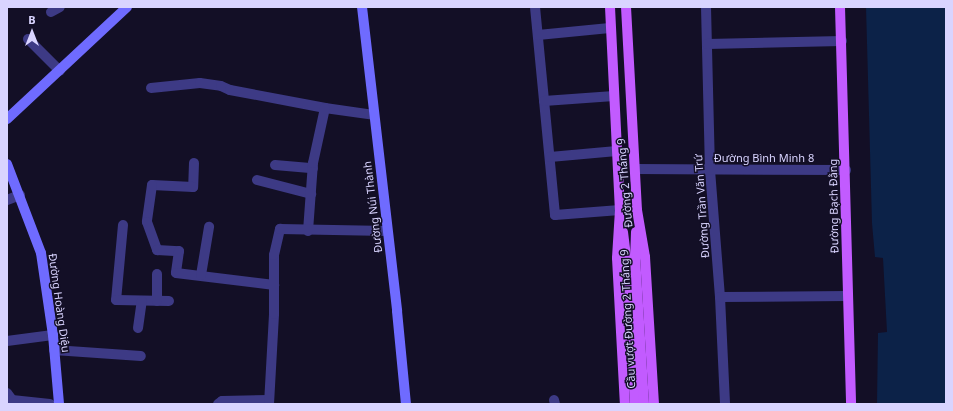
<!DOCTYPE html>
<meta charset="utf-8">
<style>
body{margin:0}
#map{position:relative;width:953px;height:411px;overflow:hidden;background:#130f26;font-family:"Noto Sans",sans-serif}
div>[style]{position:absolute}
.water>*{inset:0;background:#0c2248}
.minor>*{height:10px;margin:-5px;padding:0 5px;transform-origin:5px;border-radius:5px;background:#3d3a85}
.secondary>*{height:10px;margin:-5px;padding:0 5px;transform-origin:5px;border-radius:5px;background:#6f6bff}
.primary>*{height:10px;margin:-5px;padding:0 5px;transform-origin:5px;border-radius:5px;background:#c25bff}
span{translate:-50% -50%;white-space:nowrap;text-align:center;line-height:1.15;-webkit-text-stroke:3px #130f26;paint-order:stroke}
.street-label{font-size:11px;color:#d9d4ff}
.frame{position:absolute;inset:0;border:8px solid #d9d4ff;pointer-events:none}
.north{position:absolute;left:12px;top:12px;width:40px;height:40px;-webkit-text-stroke:3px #130f26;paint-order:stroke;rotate:0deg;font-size:11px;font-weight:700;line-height:16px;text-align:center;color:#d9d4ff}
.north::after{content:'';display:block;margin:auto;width:14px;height:18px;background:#d9d4ff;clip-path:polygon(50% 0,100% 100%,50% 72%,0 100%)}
</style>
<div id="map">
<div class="water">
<div style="clip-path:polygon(866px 7px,946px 7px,946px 404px,877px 404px,878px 333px,887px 332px,883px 258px,875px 257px,872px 223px)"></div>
</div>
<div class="minor">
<div style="left:535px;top:7px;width:209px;rotate:84.5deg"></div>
<div style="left:555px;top:215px;width:65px;rotate:-4.4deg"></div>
<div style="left:706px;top:7px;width:163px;rotate:88.6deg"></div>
<div style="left:710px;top:170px;width:127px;rotate:85.5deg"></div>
<div style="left:720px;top:297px;width:107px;rotate:87.3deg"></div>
<div style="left:51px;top:12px;width:10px;rotate:-29deg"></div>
<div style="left:538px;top:35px;width:72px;rotate:-5.6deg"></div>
<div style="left:28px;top:39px;width:45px;rotate:45deg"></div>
<div style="left:707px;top:44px;width:135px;rotate:-1.3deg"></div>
<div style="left:151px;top:88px;width:49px;rotate:-5.8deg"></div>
<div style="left:200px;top:83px;width:21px;rotate:8deg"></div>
<div style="left:221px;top:86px;width:10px;rotate:24deg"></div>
<div style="left:230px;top:90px;width:97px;rotate:10.7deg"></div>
<div style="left:325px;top:108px;width:49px;rotate:8.1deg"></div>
<div style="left:544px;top:101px;width:70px;rotate:-4.1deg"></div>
<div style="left:550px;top:157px;width:67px;rotate:-5.1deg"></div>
<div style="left:194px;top:163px;width:24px;rotate:92deg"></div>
<div style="left:193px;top:187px;width:41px;rotate:-177.2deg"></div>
<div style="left:152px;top:185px;width:37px;rotate:98deg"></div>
<div style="left:147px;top:222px;width:30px;rotate:70deg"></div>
<div style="left:157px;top:250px;width:22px;rotate:3deg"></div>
<div style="left:179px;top:251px;width:22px;rotate:98deg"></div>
<div style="left:176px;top:273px;width:99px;rotate:7deg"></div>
<div style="left:275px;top:165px;width:38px;rotate:5deg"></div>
<div style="left:635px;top:169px;width:211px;rotate:0.3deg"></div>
<div style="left:257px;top:180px;width:56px;rotate:14.5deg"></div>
<div style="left:7px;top:200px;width:14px;rotate:-21deg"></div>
<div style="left:123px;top:225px;width:75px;rotate:95.3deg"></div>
<div style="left:116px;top:300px;width:53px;rotate:1.1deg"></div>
<div style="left:308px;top:231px;width:68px;rotate:-85.8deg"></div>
<div style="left:313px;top:163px;width:56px;rotate:-77.7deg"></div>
<div style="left:157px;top:274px;width:27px;rotate:90deg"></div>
<div style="left:201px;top:275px;width:49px;rotate:-80.5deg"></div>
<div style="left:720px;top:297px;width:128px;rotate:-0.4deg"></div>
<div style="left:138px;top:328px;width:27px;rotate:-82deg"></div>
<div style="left:7px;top:341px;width:46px;rotate:-7.4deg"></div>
<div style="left:54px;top:350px;width:87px;rotate:3.9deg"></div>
<div style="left:7px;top:393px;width:9px;rotate:54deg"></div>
<div style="left:12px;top:400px;width:38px;rotate:6deg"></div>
<div style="left:554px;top:400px;width:4px;rotate:76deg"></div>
<div style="left:218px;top:404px;width:5px;rotate:-37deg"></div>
<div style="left:222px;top:401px;width:47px;rotate:-1.2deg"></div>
<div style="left:269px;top:404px;width:90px;rotate:-86.8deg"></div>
<div style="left:274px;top:314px;width:59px;rotate:-90deg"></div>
<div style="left:274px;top:255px;width:27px;rotate:-77deg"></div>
<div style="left:280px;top:229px;width:107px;rotate:1.1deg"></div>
</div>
<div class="secondary">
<div style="left:362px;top:7px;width:306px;rotate:83.4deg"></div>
<div style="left:397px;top:311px;width:93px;rotate:84.5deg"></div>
<div style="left:7px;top:119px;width:164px;rotate:-43deg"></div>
<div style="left:7px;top:164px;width:95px;rotate:69.1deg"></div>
<div style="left:41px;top:253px;width:83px;rotate:81.7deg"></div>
<div style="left:53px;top:335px;width:69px;rotate:85deg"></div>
</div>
<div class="primary">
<div style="left:610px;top:7px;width:203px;rotate:87.2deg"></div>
<div style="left:620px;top:210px;width:48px;rotate:93.6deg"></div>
<div style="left:617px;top:258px;width:146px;rotate:86.9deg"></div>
<div style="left:626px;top:7px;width:203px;rotate:86.9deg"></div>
<div style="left:637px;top:210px;width:48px;rotate:80.3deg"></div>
<div style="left:645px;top:257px;width:147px;rotate:86.5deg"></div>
<div style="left:840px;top:7px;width:397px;rotate:88.4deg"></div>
<div style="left:623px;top:232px;width:25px;rotate:83deg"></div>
<div style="left:626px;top:257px;width:147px;rotate:86.5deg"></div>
<div style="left:636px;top:232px;width:24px;rotate:92deg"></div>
<div style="left:635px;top:256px;width:148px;rotate:86.5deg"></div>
</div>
<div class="street-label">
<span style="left:764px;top:158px">Đường Bình Minh 8</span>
<span style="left:625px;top:183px;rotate:-95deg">Đường 2 Tháng 9</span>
<span style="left:702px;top:206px;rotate:-94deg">Đường Trần Văn Trứ</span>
<span style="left:834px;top:206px;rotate:-91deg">Đường Bạch Đằng</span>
<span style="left:373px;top:207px;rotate:-97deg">Đường Núi Thành</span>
<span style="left:59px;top:303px;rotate:82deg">Đường Hoàng Diệu</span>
<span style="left:628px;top:319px;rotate:-93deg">Cầu vượt Đường 2 Tháng 9</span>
</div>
<div class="frame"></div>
<div class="north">B</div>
</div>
